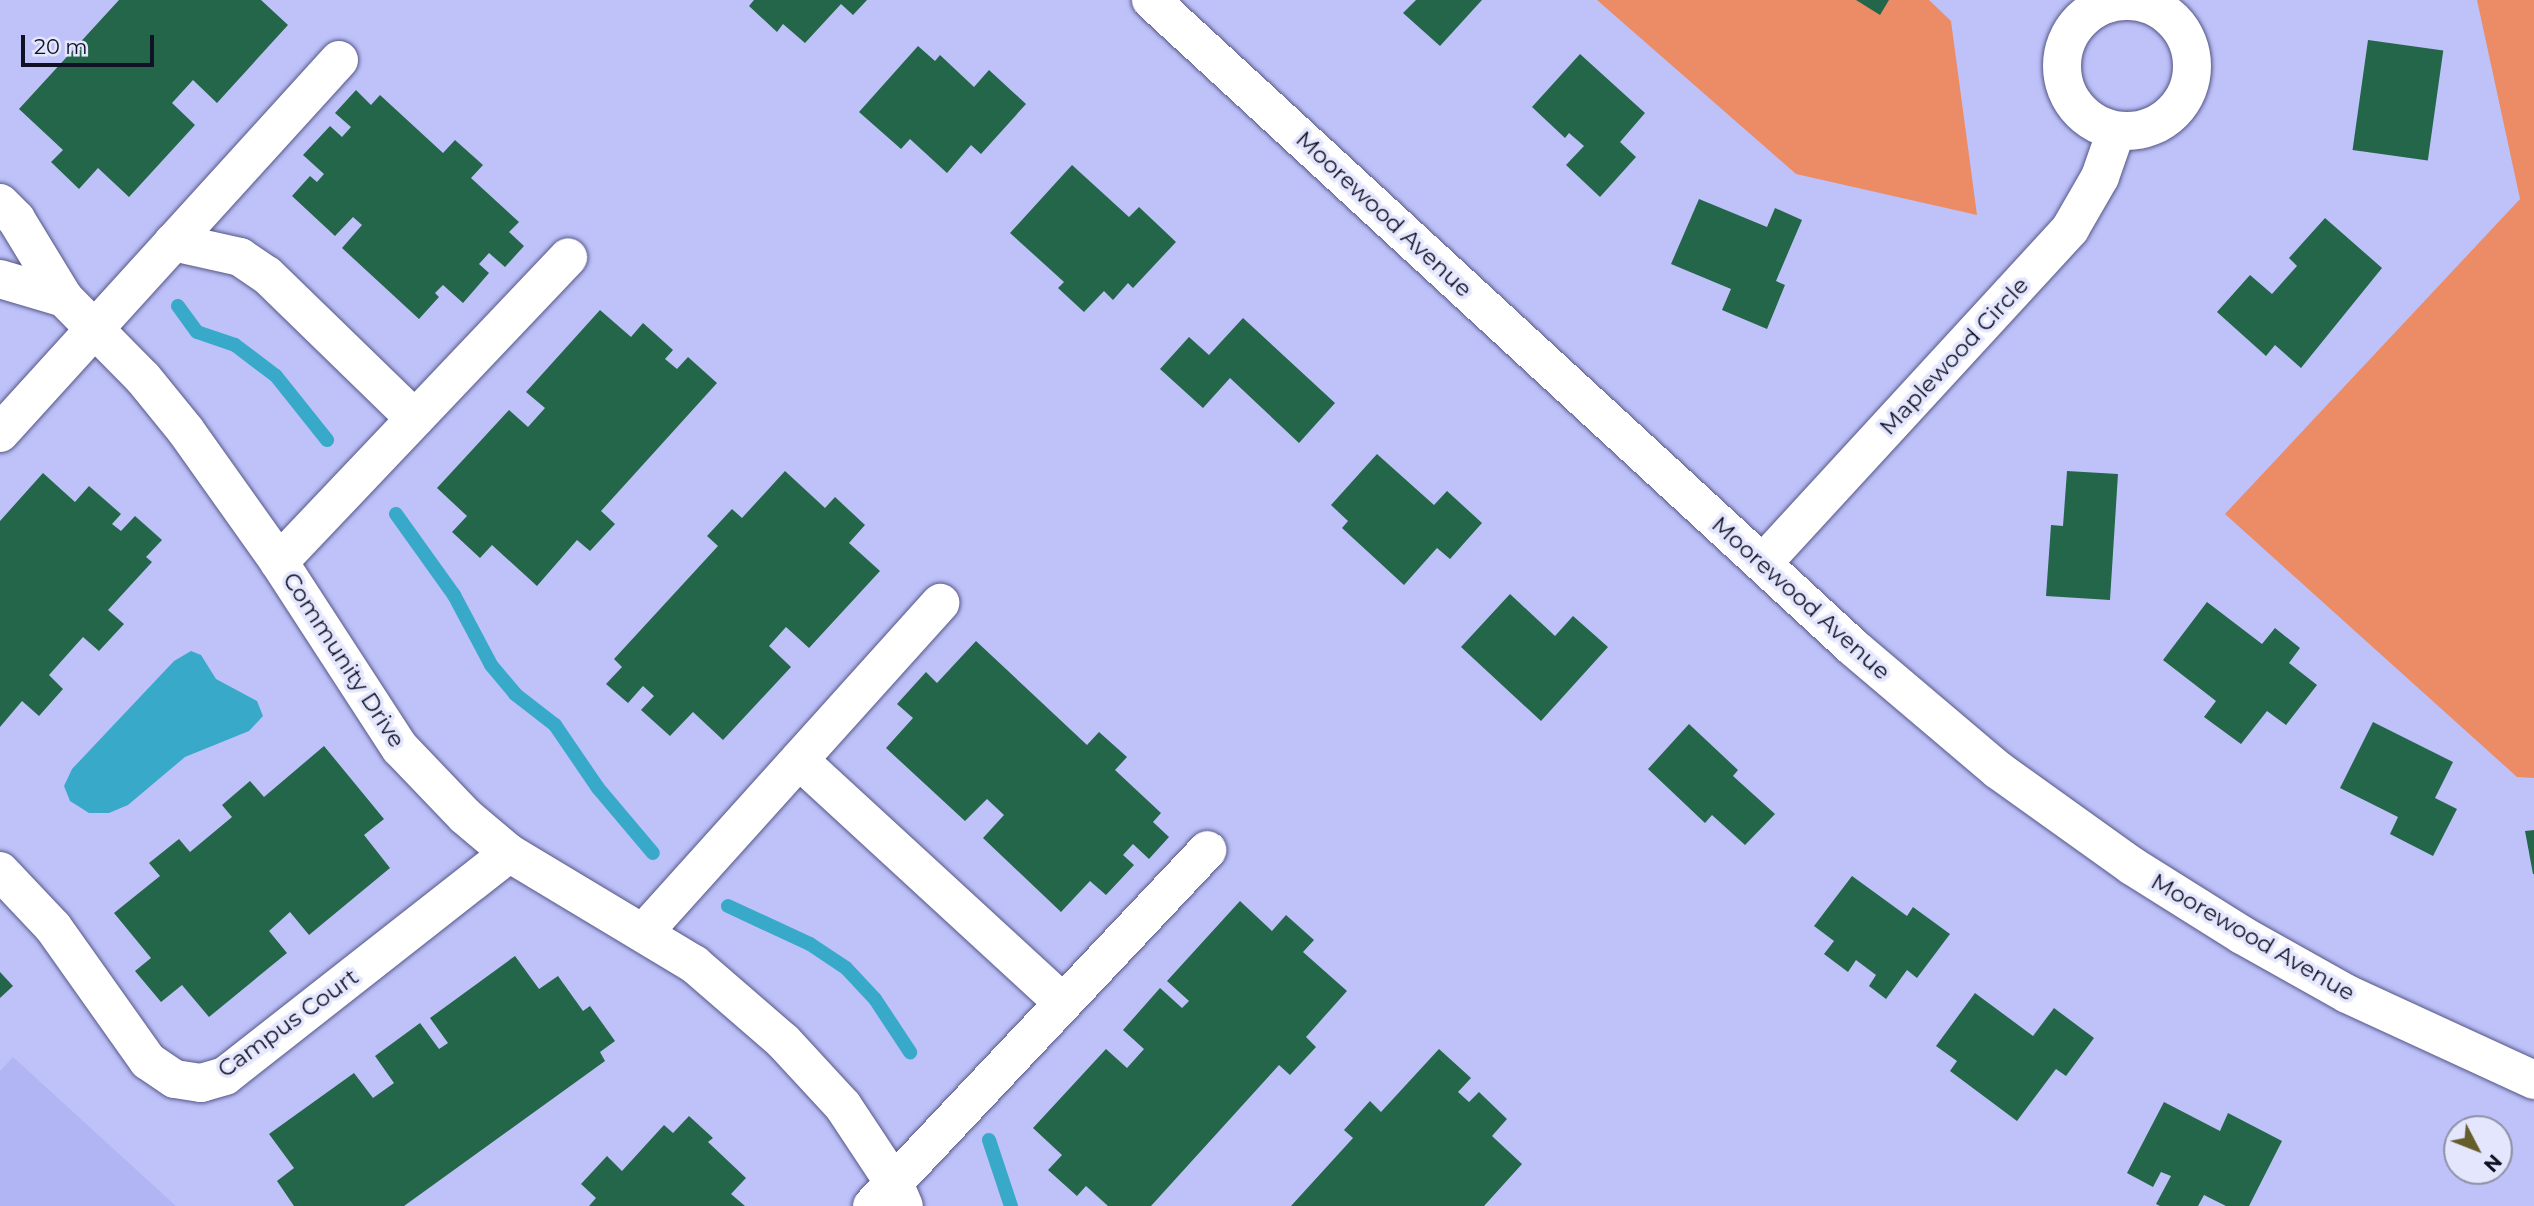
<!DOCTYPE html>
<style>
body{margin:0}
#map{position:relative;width:2534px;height:1206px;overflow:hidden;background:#bec2f9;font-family:Montserrat,sans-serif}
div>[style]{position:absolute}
.built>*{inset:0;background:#b1b5f3}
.green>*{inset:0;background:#ec8c67}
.water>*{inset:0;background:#39a9ca}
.stream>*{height:14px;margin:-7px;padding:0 7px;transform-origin:7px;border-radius:7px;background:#39a9ca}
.building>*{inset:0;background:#246649;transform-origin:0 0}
.roads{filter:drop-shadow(0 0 2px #555787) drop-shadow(0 0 2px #555787)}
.minor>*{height:38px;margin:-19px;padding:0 19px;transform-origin:19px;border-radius:19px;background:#fff}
.minor>.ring{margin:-19px;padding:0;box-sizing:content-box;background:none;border:38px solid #fff;border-radius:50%}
span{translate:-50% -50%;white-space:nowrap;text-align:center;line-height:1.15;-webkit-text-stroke:7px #e4e6fd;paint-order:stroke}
.street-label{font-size:23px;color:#101124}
.north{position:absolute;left:2443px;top:1115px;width:70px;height:70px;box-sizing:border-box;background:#e4e6fd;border:2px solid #8f91a6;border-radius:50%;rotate:132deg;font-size:19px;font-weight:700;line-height:28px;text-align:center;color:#101124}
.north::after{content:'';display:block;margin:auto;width:24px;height:32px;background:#655e2a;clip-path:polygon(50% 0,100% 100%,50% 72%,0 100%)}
.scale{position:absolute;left:21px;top:35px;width:133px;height:32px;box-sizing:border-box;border:4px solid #101124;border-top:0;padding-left:9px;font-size:21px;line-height:24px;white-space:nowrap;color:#101124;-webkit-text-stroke:5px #e4e6fd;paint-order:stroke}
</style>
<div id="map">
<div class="built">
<div style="clip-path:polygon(13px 1057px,176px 1206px,0 1206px,0 1071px)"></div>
</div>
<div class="green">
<div style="clip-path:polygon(1597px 0,1929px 0,1951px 21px,1977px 215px,1796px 174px)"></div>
<div style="clip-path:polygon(2477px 0,2534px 0,2534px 778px,2517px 777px,2225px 514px,2520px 199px)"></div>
</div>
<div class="water">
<div style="clip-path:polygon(191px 651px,201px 655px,216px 679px,257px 701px,263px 716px,249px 731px,185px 757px,128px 805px,109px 813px,89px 813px,70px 801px,64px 786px,72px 769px,174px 661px)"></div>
</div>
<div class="stream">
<div style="left:178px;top:306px;width:32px;rotate:54deg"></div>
<div style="left:197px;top:332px;width:40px;rotate:18.9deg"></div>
<div style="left:235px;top:345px;width:51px;rotate:37.1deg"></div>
<div style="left:276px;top:376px;width:82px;rotate:51.4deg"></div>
<div style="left:396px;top:514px;width:100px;rotate:54.4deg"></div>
<div style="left:454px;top:595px;width:79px;rotate:62.1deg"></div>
<div style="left:491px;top:665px;width:38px;rotate:50deg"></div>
<div style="left:515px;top:694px;width:51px;rotate:37.8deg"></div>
<div style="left:555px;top:725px;width:76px;rotate:55.7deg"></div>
<div style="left:598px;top:788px;width:85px;rotate:49.8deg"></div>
<div style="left:728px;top:906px;width:90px;rotate:24.9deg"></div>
<div style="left:810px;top:944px;width:43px;rotate:33.7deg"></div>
<div style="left:846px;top:968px;width:42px;rotate:46.9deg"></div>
<div style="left:875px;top:999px;width:64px;rotate:56.6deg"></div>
<div style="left:989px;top:1140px;width:70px;rotate:71.6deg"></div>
</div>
<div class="building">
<div style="clip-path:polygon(119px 0,261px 0,288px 25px,217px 103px,193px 80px,172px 103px,195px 125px,129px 197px,98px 168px,79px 189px,51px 162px,63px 150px,19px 109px)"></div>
<div style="clip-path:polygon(754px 0,867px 0,853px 15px,841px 4px,805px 43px,783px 24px,777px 32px,749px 6px)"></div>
<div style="clip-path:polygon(1416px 0,1482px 0,1440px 46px,1403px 13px)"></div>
<div style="clip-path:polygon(1856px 0,1889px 0,1880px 15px)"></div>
<div style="left:2368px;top:40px;width:76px;height:111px;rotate:8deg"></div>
<div style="clip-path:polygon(918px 46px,935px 61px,940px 55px,974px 87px,989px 70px,1026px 104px,981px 154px,971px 145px,947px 173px,910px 139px,901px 149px,859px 112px)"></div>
<div style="clip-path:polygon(1580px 54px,1645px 113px,1620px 142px,1636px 157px,1600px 197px,1566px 165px,1584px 146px,1569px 133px,1565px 138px,1532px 107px)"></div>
<div style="clip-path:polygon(356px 90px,371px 105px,380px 95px,443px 153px,455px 140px,483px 165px,471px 178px,519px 222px,509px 232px,524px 246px,505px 267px,489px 253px,479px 264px,489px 273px,463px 303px,443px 285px,435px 293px,439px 297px,419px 319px,342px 248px,362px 225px,353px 217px,335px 236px,292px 196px,310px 176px,317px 182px,324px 174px,303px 155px,330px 126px,342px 137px,351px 127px,335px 113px)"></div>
<div style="clip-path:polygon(1072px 165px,1129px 217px,1139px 207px,1176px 242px,1133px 288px,1128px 283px,1113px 300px,1104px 291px,1084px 312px,1058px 288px,1064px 282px,1010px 233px)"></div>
<div style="clip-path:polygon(1699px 199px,1767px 227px,1775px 208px,1802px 220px,1776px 281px,1785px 285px,1767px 329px,1722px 310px,1731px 289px,1671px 264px)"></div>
<div style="clip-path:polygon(2325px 218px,2382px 268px,2301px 368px,2275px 345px,2266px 356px,2217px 312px,2250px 275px,2272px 294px,2297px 266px,2289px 258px)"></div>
<div style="clip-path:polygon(600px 310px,631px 337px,643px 323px,673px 350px,665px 359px,677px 369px,688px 357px,717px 383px,601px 511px,615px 524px,590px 551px,577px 540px,537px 586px,492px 545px,480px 558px,452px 532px,467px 516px,437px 488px,509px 410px,528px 427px,545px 408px,526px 392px)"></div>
<div style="clip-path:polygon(1243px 318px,1335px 403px,1299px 443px,1230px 378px,1203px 408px,1160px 369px,1189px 337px,1209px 355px)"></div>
<div style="clip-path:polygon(1377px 454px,1434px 505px,1447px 491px,1482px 523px,1450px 559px,1437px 548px,1404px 585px,1342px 528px,1348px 521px,1331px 505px)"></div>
<div style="clip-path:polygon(785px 471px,825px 508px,835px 497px,865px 525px,849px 543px,880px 571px,809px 648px,786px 627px,769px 646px,791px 667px,723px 740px,693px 712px,670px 736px,641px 710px,654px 696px,643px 686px,628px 703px,606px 684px,622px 667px,614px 659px,718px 546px,707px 536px,732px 509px,742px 518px)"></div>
<div style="clip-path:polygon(2067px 471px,2118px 474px,2110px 600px,2046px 596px,2051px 525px,2063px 526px)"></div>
<div style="clip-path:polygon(43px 473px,75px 502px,89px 486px,121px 514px,112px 524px,121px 531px,135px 516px,162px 540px,146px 557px,152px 562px,108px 610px,124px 624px,99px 651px,83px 637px,49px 675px,63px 689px,39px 716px,22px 701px,0 727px,0 521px)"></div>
<div style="clip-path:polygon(1510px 594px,1555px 636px,1573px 616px,1608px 647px,1541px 721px,1461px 647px)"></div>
<div style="clip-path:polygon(2207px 602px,2262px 644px,2275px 628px,2300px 648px,2289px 663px,2317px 685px,2286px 725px,2267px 711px,2241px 744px,2204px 717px,2216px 701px,2163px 660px)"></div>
<div style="clip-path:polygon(976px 641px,1087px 745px,1099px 732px,1127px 757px,1115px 770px,1161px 813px,1153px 822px,1169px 837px,1149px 859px,1133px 844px,1123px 855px,1134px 865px,1106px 895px,1090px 881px,1061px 912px,983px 838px,1004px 815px,987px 799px,965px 821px,886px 748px,913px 718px,897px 704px,926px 672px,937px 683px)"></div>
<div style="clip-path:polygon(2373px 722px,2453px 762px,2435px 798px,2457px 809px,2433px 856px,2390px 834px,2398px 817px,2340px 788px)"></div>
<div style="clip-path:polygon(1689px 724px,1738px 770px,1733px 776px,1775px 814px,1745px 845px,1712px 815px,1705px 823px,1648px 769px)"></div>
<div style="clip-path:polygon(324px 746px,384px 819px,364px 835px,390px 868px,309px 935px,290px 912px,269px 931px,287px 953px,209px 1017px,182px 985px,161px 1002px,135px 971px,151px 958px,114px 913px,160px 876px,149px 863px,179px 839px,190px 852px,232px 817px,222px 805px,250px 781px,264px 797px)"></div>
<div style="clip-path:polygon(2534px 830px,2534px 874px,2533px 874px,2525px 831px)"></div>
<div style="clip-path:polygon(1852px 876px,1907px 916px,1913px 907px,1950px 934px,1917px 978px,1907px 970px,1886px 999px,1869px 986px,1876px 975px,1856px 960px,1848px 972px,1824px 954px,1834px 941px,1814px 926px)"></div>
<div style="clip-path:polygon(1240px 901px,1272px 931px,1286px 915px,1314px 940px,1303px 952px,1347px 991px,1306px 1037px,1316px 1047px,1290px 1075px,1279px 1065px,1151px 1206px,1108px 1206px,1086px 1186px,1077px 1196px,1048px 1170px,1062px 1155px,1033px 1128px,1106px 1049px,1127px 1068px,1144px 1049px,1123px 1030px,1160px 988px,1182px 1008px,1189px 1001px,1167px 981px)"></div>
<div style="clip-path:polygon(515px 956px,539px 989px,558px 976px,583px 1011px,590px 1006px,615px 1041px,600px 1052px,605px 1061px,404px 1206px,294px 1206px,277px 1181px,294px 1168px,269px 1134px,354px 1073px,373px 1098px,394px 1083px,375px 1056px,420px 1023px,439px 1049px,448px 1043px,430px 1018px)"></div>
<div style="clip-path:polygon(0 972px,13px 986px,0 998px)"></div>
<div style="clip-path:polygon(1975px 993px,2033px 1036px,2054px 1008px,2094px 1038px,2066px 1076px,2056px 1069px,2017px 1121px,1950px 1071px,1957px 1061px,1936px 1046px)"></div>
<div style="clip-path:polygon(1439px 1049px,1471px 1078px,1458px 1092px,1469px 1102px,1479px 1092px,1507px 1119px,1492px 1136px,1522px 1164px,1484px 1206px,1291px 1206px,1353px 1138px,1344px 1130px,1370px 1101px,1381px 1112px)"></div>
<div style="clip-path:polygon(2164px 1102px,2220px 1131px,2228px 1113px,2282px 1141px,2249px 1206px,2226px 1206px,2204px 1195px,2198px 1206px,2160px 1206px,2156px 1204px,2171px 1176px,2161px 1172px,2153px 1187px,2127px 1173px)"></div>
<div style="clip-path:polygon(689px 1116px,713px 1138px,708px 1142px,746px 1178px,731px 1194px,745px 1206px,589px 1206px,596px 1198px,581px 1184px,607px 1156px,622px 1171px,664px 1125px,673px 1133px)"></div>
</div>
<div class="roads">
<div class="minor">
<div style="left:1151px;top:0;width:956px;rotate:42.67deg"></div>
<div style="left:1854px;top:648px;width:189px;rotate:40.3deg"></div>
<div style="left:1998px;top:770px;width:165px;rotate:35.6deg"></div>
<div style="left:2132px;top:866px;width:130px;rotate:32.1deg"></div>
<div style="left:2242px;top:935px;width:120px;rotate:29.3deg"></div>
<div style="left:2347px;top:994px;width:206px;rotate:24.7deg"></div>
<div class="ring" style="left:2062px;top:1px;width:92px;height:92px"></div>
<div style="left:0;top:203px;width:23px;rotate:45deg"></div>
<div style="left:16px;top:219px;width:92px;rotate:58.7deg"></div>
<div style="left:64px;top:298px;width:112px;rotate:45.4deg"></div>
<div style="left:143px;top:378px;width:68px;rotate:50.9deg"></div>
<div style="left:186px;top:431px;width:161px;rotate:54.6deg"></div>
<div style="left:279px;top:562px;width:222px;rotate:57deg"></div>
<div style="left:400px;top:748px;width:94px;rotate:46.3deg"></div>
<div style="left:465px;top:816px;width:57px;rotate:40.1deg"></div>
<div style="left:509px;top:853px;width:216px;rotate:31deg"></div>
<div style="left:694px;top:964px;width:118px;rotate:40.9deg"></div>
<div style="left:783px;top:1041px;width:88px;rotate:47.3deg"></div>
<div style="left:843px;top:1106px;width:92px;rotate:56.5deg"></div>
<div style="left:894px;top:1183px;width:25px;rotate:67deg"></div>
<div style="left:173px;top:242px;width:69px;rotate:12.6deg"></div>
<div style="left:240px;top:257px;width:32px;rotate:34deg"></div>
<div style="left:267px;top:275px;width:206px;rotate:44.2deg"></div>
<div style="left:0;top:279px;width:67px;rotate:16.5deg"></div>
<div style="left:0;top:433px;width:504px;rotate:-47.73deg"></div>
<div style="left:279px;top:562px;width:420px;rotate:-46.5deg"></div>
<div style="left:1763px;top:563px;width:454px;rotate:-47.4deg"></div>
<div style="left:2070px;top:229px;width:60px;rotate:-60deg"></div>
<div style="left:2100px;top:177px;width:49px;rotate:-70.8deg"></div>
<div style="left:799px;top:760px;width:357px;rotate:42.6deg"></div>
<div style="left:0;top:871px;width:77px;rotate:46.6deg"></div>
<div style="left:53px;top:927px;width:164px;rotate:54.7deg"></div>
<div style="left:148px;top:1061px;width:32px;rotate:34deg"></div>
<div style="left:175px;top:1079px;width:26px;rotate:9deg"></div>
<div style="left:201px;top:1083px;width:25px;rotate:-16deg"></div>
<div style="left:225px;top:1076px;width:361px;rotate:-38.1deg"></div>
<div style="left:644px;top:932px;width:443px;rotate:-48deg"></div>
<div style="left:872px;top:1206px;width:489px;rotate:-46.7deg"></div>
</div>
</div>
<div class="street-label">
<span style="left:1384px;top:214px;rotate:43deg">Moorewood Avenue</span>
<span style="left:1954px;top:356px;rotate:-47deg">Maplewood Circle</span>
<span style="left:1801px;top:598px;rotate:42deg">Moorewood Avenue</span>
<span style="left:344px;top:660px;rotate:57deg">Community Drive</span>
<span style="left:2253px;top:937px;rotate:30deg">Moorewood Avenue</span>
<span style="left:288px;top:1023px;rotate:-36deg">Campus Court</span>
</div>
<div class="north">N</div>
<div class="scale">20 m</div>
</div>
